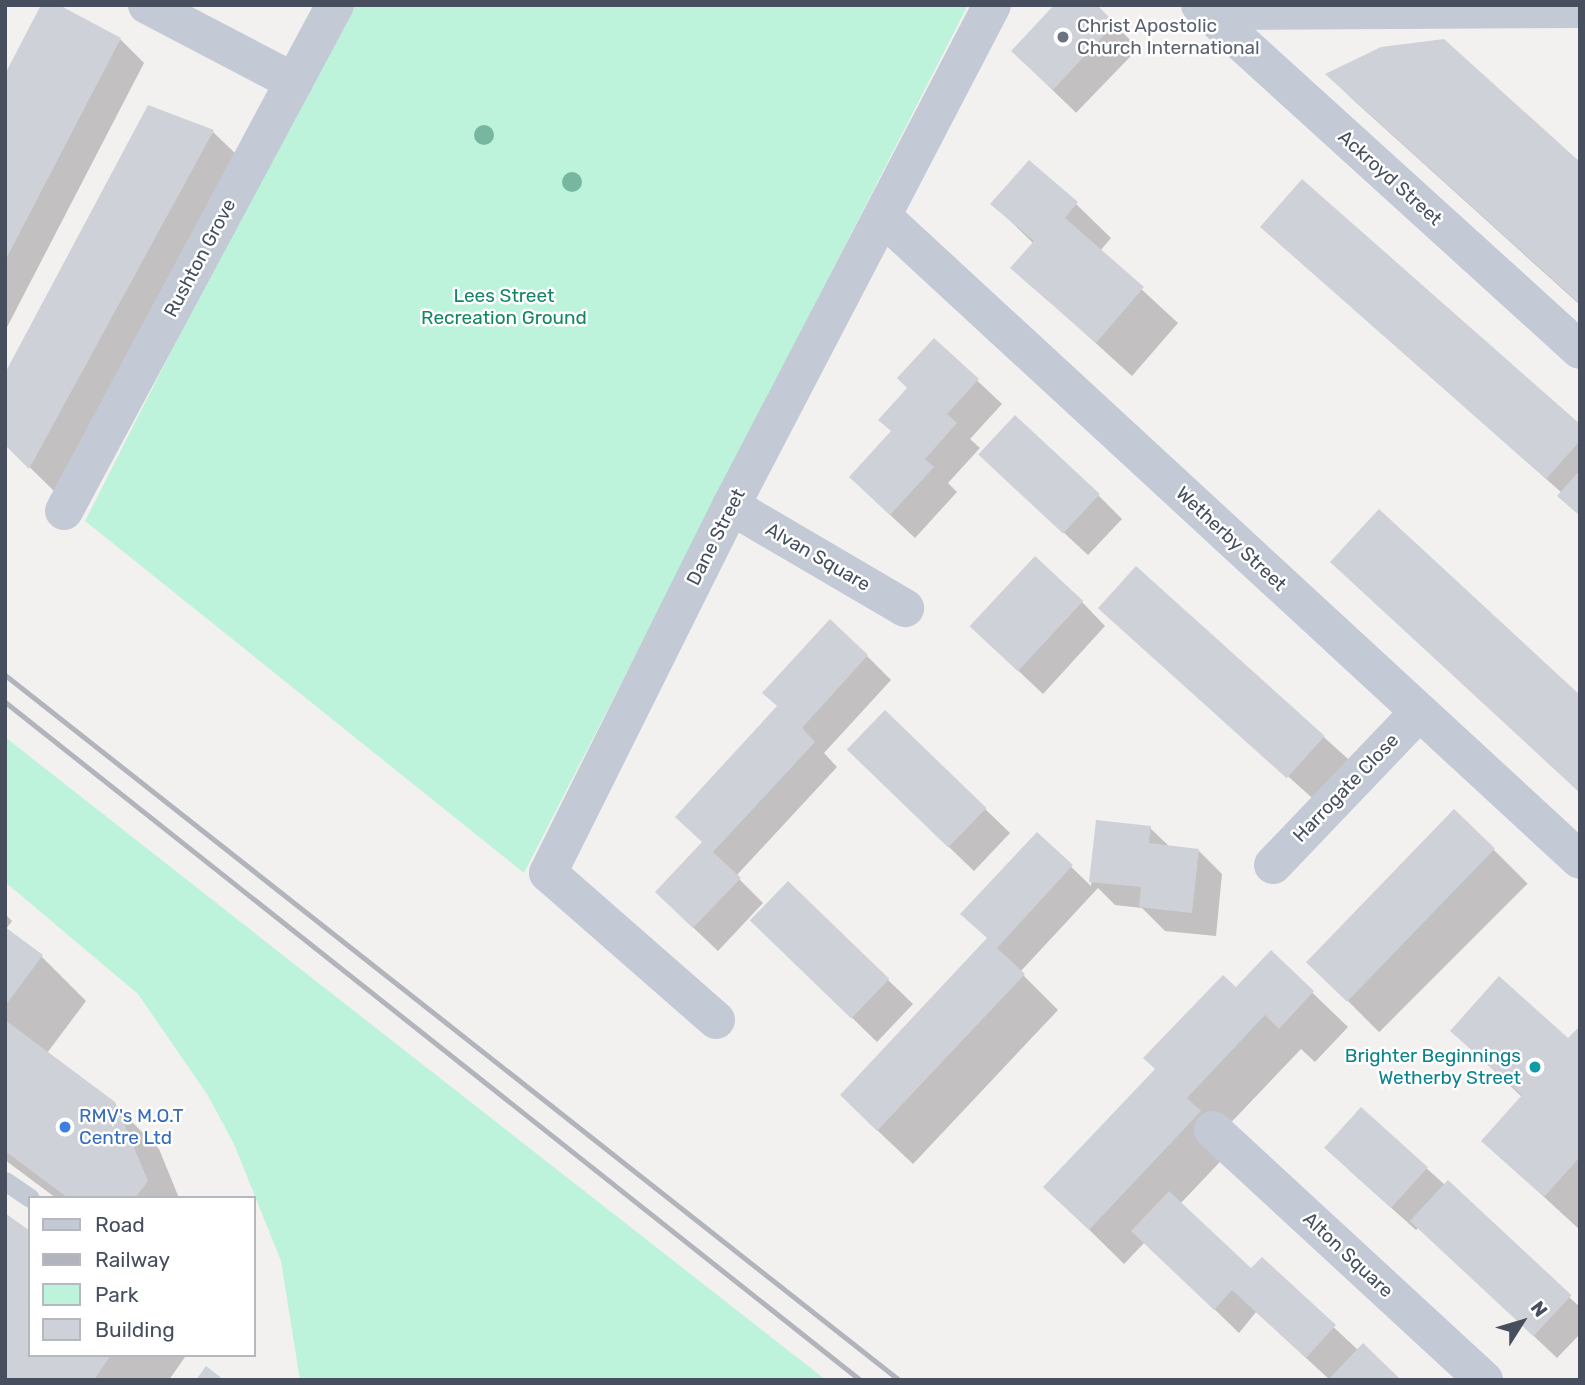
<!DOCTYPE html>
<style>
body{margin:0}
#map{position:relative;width:1585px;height:1385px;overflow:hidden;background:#f3f1f0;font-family:Rubik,sans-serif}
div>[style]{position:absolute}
.green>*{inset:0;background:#bdf3db}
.shadow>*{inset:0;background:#0003;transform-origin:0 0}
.building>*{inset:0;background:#cfd1d8;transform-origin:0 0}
.service>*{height:19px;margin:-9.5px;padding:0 9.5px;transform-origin:9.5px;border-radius:9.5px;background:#c3cad6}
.minor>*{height:38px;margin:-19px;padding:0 19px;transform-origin:19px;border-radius:19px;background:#c3cad6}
.rail>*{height:5px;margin:-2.5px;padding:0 2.5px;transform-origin:2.5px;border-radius:2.5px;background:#b2b4bb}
.trees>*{width:20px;height:20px;margin:-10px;border-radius:50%;background:#77b7a2}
.dots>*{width:19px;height:19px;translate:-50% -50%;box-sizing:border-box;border:4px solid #fff;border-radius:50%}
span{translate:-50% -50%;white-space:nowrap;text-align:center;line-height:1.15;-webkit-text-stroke:5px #fff;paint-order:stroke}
.worship-label{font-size:19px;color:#5b616d}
.left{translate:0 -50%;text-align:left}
.street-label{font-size:19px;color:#474f5f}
.park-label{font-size:19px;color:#118762}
.culture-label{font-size:19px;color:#0d838f}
.right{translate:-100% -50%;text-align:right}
.shop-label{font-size:19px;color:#366cbe}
.frame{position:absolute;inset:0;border:7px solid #474f5f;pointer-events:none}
.legend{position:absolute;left:28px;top:1196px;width:228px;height:161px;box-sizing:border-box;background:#fff;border:2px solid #b5b9bf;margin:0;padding:9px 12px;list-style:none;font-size:21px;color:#474f5f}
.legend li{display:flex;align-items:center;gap:14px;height:35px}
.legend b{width:35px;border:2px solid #b5b9bf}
.north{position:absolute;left:1487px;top:1287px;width:70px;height:70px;-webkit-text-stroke:5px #fff;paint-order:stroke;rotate:53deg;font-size:19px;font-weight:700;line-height:28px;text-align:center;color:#474f5f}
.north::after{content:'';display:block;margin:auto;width:24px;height:32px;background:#474f5f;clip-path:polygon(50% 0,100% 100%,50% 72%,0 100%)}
</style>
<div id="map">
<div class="green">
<div style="clip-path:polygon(347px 5px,968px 5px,524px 873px,85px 521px)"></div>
<div style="clip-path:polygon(5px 737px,289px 960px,826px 1380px,300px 1380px,281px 1261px,234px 1144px,207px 1094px,138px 994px,5px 882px)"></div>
</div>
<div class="shadow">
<div style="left:1094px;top:5px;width:62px;height:90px;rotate:44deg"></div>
<div style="clip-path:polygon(120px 39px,144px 63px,5px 331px,5px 78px)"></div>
<div style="clip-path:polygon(1328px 75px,1580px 164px,1580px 305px,1351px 98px)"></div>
<div style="clip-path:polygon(213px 132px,237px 155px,54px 491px,5px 443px)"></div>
<div style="clip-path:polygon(993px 204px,1076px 204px,1111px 238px,1100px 251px,1178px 323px,1132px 376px,1013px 268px,1034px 244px)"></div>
<div style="clip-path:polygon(1263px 227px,1580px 427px,1580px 516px,1562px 493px)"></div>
<div style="clip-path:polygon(934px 340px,1002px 404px,970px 439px,980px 448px,948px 483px,957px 492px,915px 538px,875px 501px,893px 432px)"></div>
<div style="clip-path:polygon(1005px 478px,1098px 495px,1122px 519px,1088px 555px)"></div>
<div style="left:1136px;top:568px;width:302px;height:53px;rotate:42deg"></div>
<div style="clip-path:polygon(1082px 602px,1105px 626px,1043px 694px,972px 627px)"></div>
<div style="clip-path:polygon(867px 656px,891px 680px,824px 753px,837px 767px,736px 876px,763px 903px,718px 951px,681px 916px,704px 843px,677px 817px)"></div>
<div style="clip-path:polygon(885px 712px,1010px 833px,974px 871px,873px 774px)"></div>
<div style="clip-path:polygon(1098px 822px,1150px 828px,1170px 847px,1199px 851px,1222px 874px,1216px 936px,1165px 931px,1142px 908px,1115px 905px,1098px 888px,1020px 972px,1058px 1010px,913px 1164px,877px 1130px,988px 939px,1037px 834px,1091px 886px)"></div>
<div style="left:1493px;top:849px;width:49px;height:210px;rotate:45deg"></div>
<div style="clip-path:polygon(788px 884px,913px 1004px,877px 1042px,776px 944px)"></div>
<div style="clip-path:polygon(5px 914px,12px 921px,6px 929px,42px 957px,86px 1001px,47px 1053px,114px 1104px,159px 1149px,179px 1198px,56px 1198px,5px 1160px)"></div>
<div style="clip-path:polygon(1271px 953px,1348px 1027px,1315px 1062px,1301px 1049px,1221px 1133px,1234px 1147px,1180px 1204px,1251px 1271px,1262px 1260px,1358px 1350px,1330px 1380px,1256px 1312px,1239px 1333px,1145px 1242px,1124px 1264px,1046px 1187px)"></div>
<div style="clip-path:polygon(1580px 1028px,1580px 1230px,1483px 1141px,1522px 1097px,1452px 1031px,1569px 1041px)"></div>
<div style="clip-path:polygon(1361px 1109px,1580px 1307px,1580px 1334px,1557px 1358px,1419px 1227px,1416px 1230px,1350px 1171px)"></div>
<div style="clip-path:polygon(30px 1355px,183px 1355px,185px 1357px,169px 1380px,5px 1380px)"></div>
</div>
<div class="building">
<div style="clip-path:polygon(41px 5px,59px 5px,121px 38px,5px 261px,5px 74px)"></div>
<div style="clip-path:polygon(1054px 5px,1097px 5px,1115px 23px,1053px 90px,1011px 51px)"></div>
<div style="clip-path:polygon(1444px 39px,1580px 162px,1580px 304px,1325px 74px,1381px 47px)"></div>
<div style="clip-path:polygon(148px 105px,214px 130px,29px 469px,5px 445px,5px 373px)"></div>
<div style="clip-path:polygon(1029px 160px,1078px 202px,1065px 218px,1144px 287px,1096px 343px,1010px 268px,1034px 241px,990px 204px)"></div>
<div style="clip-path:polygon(1302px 179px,1580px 424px,1580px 441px,1546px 479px,1260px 227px)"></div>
<div style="clip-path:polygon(934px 338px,979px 379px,947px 414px,957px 423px,925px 459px,934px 467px,890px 515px,849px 477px,891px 431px,878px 420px,907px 388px,897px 378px)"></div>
<div style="left:1015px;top:415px;width:116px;height:54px;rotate:43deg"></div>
<div style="clip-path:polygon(1580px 470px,1580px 516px,1557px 496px)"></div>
<div style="clip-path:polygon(1379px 509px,1580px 695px,1580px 793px,1330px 562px)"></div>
<div style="left:1035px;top:556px;width:66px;height:96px;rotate:43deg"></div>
<div style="left:1136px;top:566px;width:254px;height:57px;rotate:42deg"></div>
<div style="clip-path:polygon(830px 619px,868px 655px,802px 728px,815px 742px,713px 852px,741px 878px,693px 928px,655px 892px,702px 842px,675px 817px,777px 706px,762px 693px)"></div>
<div style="left:885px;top:710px;width:141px;height:55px;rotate:44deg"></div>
<div style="left:1454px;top:809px;width:57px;height:213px;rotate:44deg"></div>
<div style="clip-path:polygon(1096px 820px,1151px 826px,1149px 843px,1199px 849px,1192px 913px,1139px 907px,1141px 887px,1089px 882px)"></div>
<div style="clip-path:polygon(1037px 832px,1073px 865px,997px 948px,1025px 974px,877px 1131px,840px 1095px,987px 938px,960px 914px)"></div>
<div style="left:788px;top:881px;width:141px;height:55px;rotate:44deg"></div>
<div style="clip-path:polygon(5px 927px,43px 955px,5px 1006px)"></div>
<div style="clip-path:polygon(1271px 950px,1314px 991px,1279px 1029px,1265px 1015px,1187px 1098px,1201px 1111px,1089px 1230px,1043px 1187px,1155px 1069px,1143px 1058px,1223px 975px,1236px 987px)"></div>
<div style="clip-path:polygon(1499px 976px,1568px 1038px,1580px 1026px,1580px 1157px,1544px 1197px,1481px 1141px,1522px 1095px,1450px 1031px)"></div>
<div style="clip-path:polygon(5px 1020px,115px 1102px,148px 1181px,135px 1198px,68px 1198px,5px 1151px)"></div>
<div style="left:1361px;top:1107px;width:90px;height:55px;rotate:42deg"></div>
<div style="left:1448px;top:1180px;width:169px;height:56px;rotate:43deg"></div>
<div style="clip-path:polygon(1169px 1191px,1251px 1268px,1262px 1257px,1336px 1325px,1306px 1358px,1232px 1290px,1214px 1310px,1131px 1231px)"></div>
<div style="clip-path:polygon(5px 1213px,30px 1231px,30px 1355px,111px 1355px,94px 1380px,5px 1380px)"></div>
<div style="clip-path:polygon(1363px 1343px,1401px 1380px,1328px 1380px)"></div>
<div style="clip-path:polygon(206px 1366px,224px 1380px,196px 1380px)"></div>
</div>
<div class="service">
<div style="left:5px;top:1181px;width:30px;rotate:34deg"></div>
</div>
<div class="minor">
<div style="left:147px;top:5px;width:166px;rotate:27.6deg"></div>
<div style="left:1200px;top:5px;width:513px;rotate:42.24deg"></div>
<div style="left:1207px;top:11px;width:373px;rotate:-0.3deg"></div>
<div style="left:883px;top:217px;width:948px;rotate:42.69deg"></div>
<div style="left:731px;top:506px;width:202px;rotate:30.4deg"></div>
<div style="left:64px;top:511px;width:574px;rotate:-61.83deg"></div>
<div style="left:1273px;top:865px;width:211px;rotate:-46.3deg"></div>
<div style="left:716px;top:1020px;width:223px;rotate:-138.8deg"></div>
<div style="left:548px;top:873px;width:410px;rotate:-63.5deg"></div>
<div style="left:731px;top:506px;width:565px;rotate:-62.48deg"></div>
<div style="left:1213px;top:1130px;width:369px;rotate:42.7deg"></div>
</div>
<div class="rail">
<div style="left:5px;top:675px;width:1139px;rotate:38.26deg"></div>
<div style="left:5px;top:702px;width:1091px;rotate:38.41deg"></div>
</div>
<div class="trees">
<div style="left:484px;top:135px"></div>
<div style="left:572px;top:182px"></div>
</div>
<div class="dots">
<div style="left:1063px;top:37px;background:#6b7280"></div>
<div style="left:1535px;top:1067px;background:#0f9aa8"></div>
<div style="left:65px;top:1127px;background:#3f7fe0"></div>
</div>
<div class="worship-label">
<span class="left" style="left:1077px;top:37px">Christ Apostolic<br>Church International</span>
</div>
<div class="street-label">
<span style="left:1390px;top:178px;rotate:42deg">Ackroyd Street</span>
<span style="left:200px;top:258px;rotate:-62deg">Rushton Grove</span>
<span style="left:716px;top:537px;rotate:-63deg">Dane Street</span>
<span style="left:1231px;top:539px;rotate:43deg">Wetherby Street</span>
<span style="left:818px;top:557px;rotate:30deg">Alvan Square</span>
<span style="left:1346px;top:788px;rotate:-46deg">Harrogate Close</span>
<span style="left:1348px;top:1255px;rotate:43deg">Alton Square</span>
</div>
<div class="park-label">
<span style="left:504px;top:307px">Lees Street<br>Recreation Ground</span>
</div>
<div class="culture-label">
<span class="right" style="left:1521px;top:1067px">Brighter Beginnings<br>Wetherby Street</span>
</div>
<div class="shop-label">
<span class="left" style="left:79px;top:1127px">RMV's M.O.T<br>Centre Ltd</span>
</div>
<div class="frame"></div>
<ul class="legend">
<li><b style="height:9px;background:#c3cad6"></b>Road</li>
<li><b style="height:9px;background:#b2b4bb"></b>Railway</li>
<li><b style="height:19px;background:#bdf3db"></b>Park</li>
<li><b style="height:19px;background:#cfd1d8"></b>Building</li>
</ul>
<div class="north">N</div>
</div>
